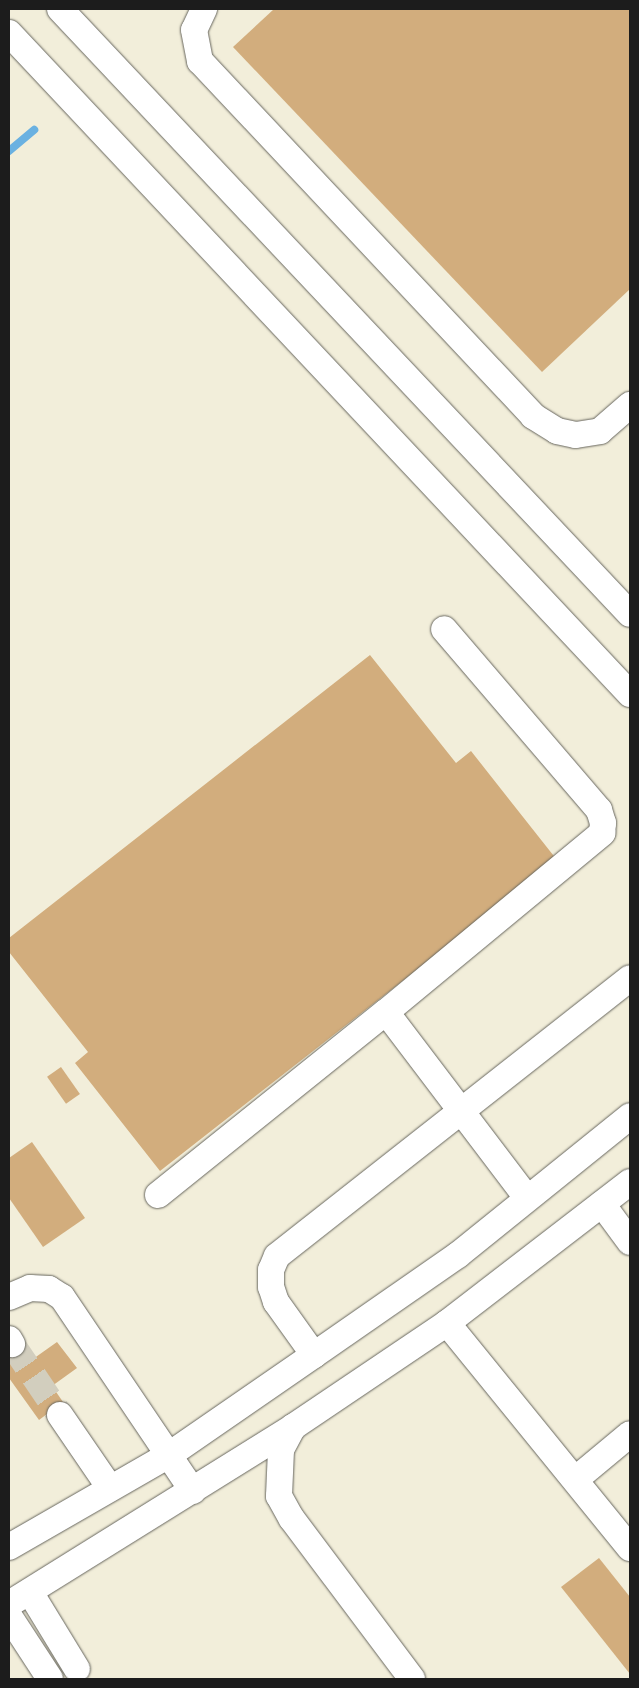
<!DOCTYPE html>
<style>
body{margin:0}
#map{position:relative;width:639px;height:1688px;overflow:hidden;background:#f2eeda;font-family:"IM FELL English",serif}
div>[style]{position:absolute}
.stream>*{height:8px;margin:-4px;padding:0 4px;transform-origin:4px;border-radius:4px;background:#6ab1e1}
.building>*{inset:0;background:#d2ad7d;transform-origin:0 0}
.minor-tunnel>*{height:26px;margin-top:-13px;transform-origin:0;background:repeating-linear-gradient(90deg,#d2cebe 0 26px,transparent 0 39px)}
.roads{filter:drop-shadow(0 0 1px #67665e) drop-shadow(0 0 1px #67665e)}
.minor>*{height:26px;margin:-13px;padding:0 13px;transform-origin:13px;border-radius:13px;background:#fff}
span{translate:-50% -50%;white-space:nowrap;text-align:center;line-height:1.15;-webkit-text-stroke:4px #fdfcf7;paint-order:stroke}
.frame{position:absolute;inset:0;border:10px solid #1c1c1c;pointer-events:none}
</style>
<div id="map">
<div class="stream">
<div style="left:9px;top:151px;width:33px;rotate:-40deg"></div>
</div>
<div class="building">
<div style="clip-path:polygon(274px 9px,630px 9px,630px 289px,542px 372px,233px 47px)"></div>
<div style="clip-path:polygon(370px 655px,456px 763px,471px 751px,557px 860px,160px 1171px,75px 1063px,88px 1052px,9px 952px,9px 938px)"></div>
<div style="left:61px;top:1067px;width:33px;height:17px;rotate:55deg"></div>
<div style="clip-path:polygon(32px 1142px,85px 1218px,43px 1247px,9px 1198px,9px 1158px)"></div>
<div style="clip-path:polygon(19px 1340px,33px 1359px,57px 1342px,77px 1368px,52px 1386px,63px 1402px,39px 1420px,9px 1378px,9px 1348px)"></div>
<div style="clip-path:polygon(599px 1558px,630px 1597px,630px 1674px,561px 1587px)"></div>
</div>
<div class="minor-tunnel">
<div style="left:12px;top:1344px;width:86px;rotate:55.9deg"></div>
</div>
<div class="roads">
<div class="minor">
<div style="left:60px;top:9px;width:831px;rotate:46.71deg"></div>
<div style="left:204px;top:9px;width:23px;rotate:115deg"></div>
<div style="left:194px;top:30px;width:32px;rotate:79deg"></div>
<div style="left:200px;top:61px;width:487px;rotate:46.8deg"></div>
<div style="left:533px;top:416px;width:28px;rotate:32deg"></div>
<div style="left:557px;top:431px;width:19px;rotate:12deg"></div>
<div style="left:576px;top:435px;width:24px;rotate:-9deg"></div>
<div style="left:600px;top:431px;width:40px;rotate:-41deg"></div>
<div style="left:9px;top:33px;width:907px;rotate:46.79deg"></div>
<div style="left:386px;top:1012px;width:233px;rotate:52.8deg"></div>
<div style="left:158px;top:1195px;width:292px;rotate:-38.8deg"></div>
<div style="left:386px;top:1012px;width:281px;rotate:-39.6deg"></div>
<div style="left:602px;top:833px;width:10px;rotate:-84deg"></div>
<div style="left:603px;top:823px;width:14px;rotate:-107deg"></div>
<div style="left:599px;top:810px;width:238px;rotate:-130.6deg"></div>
<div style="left:602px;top:1204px;width:47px;rotate:53.6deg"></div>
<div style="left:9px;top:1297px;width:23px;rotate:-23deg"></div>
<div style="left:30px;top:1288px;width:19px;rotate:3deg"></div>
<div style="left:49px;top:1289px;width:15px;rotate:32deg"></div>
<div style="left:62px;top:1297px;width:234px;rotate:56deg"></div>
<div style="left:447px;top:1323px;width:290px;rotate:50.9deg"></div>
<div style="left:9px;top:1339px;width:6px;rotate:59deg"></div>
<div style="left:314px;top:1355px;width:65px;rotate:-125.6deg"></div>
<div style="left:276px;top:1302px;width:16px;rotate:-108deg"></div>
<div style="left:271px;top:1287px;width:17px;rotate:-90deg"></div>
<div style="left:271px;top:1270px;width:15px;rotate:-67deg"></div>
<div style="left:277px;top:1256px;width:449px;rotate:-38.2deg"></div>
<div style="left:60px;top:1415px;width:88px;rotate:55.6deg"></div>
<div style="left:293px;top:1427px;width:26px;rotate:118deg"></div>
<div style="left:281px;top:1450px;width:46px;rotate:92.5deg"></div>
<div style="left:279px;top:1496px;width:26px;rotate:61deg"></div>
<div style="left:292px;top:1519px;width:200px;rotate:53.1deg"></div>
<div style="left:576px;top:1479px;width:70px;rotate:-39.8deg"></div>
<div style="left:9px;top:1547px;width:185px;rotate:-29.9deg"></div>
<div style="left:169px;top:1455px;width:176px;rotate:-34.6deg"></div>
<div style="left:314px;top:1355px;width:175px;rotate:-34.8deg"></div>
<div style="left:458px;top:1255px;width:221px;rotate:-38.9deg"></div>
<div style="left:30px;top:1592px;width:90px;rotate:58.6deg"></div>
<div style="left:9px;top:1604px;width:335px;rotate:-31.9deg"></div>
<div style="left:293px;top:1427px;width:186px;rotate:-34deg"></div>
<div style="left:447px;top:1323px;width:231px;rotate:-37.6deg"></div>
<div style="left:9px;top:1616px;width:75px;rotate:56.9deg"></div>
</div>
</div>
<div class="frame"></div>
</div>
